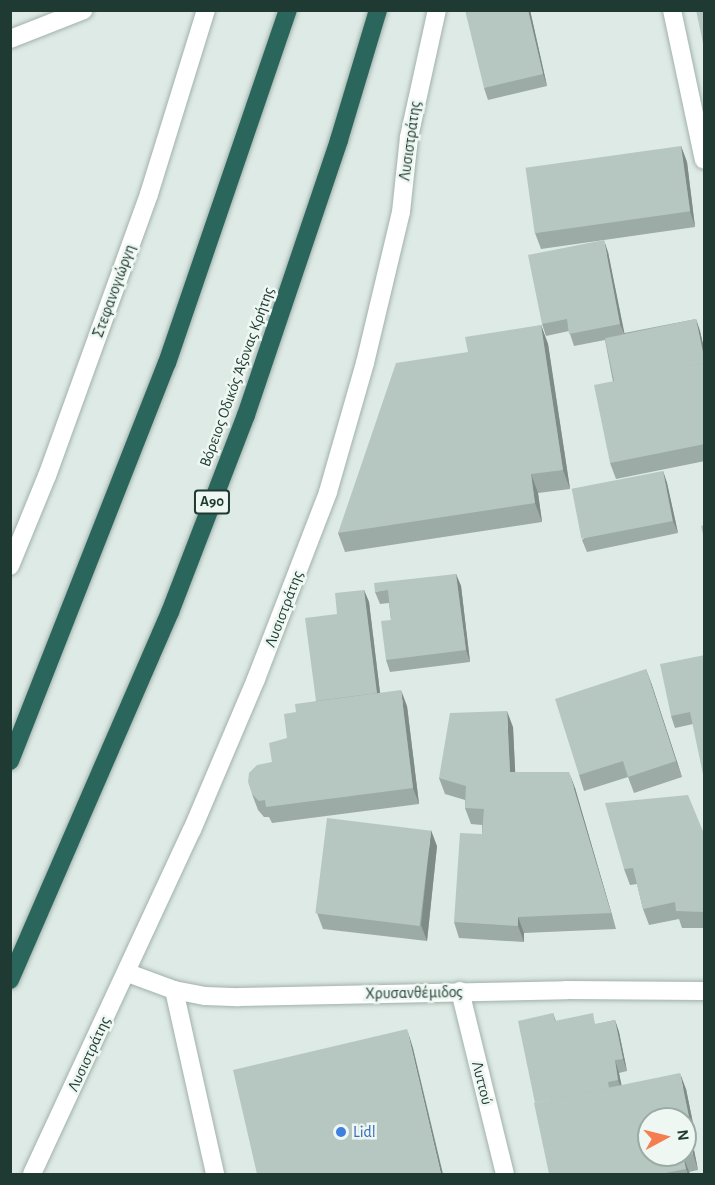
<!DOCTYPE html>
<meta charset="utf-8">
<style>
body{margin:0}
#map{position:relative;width:715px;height:1185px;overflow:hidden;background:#deeae5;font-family:"Alegreya Sans",sans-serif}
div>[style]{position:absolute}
.roads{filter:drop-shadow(0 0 2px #a1b1ac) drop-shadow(0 0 2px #a1b1ac)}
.lane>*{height:18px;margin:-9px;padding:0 9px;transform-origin:9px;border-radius:9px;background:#fff}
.street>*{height:18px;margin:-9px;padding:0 9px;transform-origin:9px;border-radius:9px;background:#fff}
.highway>*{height:18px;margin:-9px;padding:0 9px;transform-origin:9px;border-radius:9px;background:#2a665c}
.wall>*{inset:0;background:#9daba6}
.shaded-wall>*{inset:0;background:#7f8b87}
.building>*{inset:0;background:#b6c7c1;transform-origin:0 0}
.dots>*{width:16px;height:16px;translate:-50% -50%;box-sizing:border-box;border:3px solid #eef7f2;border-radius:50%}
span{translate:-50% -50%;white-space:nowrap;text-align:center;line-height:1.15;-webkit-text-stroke:5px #eef7f2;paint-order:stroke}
.shield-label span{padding:2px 4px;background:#eef7f2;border:2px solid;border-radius:4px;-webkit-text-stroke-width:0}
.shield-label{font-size:15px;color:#1f3933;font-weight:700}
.street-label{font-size:16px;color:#1f3933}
.shop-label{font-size:16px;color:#366cbe}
.left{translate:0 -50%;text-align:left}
.frame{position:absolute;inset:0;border:12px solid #1f3933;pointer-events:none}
.north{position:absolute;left:637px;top:1107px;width:60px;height:60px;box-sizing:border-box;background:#eef7f2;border:2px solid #9baba6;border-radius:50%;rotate:83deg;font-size:16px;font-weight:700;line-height:24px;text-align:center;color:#1f3933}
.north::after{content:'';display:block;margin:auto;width:21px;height:27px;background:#f57e51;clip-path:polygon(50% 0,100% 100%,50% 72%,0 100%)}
</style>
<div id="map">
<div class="roads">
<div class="lane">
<div style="left:174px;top:990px;width:189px;rotate:77.4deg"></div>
</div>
<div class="street">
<div style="left:672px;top:10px;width:153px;rotate:78deg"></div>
<div style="left:10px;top:39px;width:79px;rotate:-21.4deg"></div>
<div style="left:10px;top:566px;width:97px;rotate:-67.7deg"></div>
<div style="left:47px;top:476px;width:300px;rotate:-70.1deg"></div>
<div style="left:149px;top:194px;width:193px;rotate:-72.8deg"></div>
<div style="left:128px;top:973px;width:49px;rotate:20.3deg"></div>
<div style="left:174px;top:990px;width:32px;rotate:11deg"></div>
<div style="left:205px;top:996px;width:34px;rotate:2deg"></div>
<div style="left:239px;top:997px;width:327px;rotate:-1.2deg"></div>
<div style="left:566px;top:990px;width:138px;rotate:0.4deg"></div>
<div style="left:460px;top:991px;width:188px;rotate:76.2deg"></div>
<div style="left:32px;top:1174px;width:379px;rotate:-65.1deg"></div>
<div style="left:192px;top:830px;width:164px;rotate:-67deg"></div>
<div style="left:256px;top:679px;width:200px;rotate:-68.9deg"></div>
<div style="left:328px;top:492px;width:134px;rotate:-74deg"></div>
<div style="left:365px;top:363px;width:155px;rotate:-76.6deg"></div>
<div style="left:401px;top:212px;width:75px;rotate:-83.9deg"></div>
<div style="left:409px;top:137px;width:130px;rotate:-77.6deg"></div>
</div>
<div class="highway">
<div style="left:10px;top:761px;width:428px;rotate:-68.5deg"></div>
<div style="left:167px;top:363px;width:373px;rotate:-71.1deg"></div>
<div style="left:10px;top:980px;width:401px;rotate:-66.5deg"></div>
<div style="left:170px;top:612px;width:211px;rotate:-68.9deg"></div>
<div style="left:246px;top:415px;width:290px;rotate:-71.3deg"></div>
<div style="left:339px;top:140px;width:136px;rotate:-73.3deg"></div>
</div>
</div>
<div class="wall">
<div style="clip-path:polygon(530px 10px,547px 86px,488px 100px,484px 88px)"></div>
<div style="clip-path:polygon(681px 146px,687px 162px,695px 227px,541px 249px,535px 233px)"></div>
<div style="clip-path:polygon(608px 252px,624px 333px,696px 319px,700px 331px,705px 353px,705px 461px,616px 479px,610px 463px,613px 382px,605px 340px,574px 346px,569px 331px,546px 336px,542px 324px)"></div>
<div style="clip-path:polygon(541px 325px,548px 344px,570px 489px,538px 493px,542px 522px,345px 552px,338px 533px,468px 352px)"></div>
<div style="clip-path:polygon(663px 471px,667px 483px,678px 533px,587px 552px,582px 540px)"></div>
<div style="clip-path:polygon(456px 574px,461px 586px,470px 662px,390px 672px,386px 660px,391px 620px,389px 603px,380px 604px,375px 592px)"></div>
<div style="clip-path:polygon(364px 590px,369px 602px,380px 693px,407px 706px,419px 804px,272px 823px,269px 817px,264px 817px,258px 810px,252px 794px,287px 738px,296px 712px,316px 701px,337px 614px)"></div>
<div style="clip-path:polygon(705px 655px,693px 724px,675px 728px,671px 716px)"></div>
<div style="clip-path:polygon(646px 669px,682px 777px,634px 793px,628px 777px,584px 791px,579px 775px)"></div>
<div style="clip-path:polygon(513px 727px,515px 772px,575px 788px,616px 929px,524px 933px,524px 942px,459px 938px,454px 922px,482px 834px,482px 825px,471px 824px,465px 808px,465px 800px,445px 794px,439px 778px)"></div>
<div style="clip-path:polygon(705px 836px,705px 928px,682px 928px,679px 919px,649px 925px,643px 909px,637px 884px,630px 885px,624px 869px)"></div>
<div style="clip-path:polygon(437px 846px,427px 941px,323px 929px,317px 913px)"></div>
<div style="clip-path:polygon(evenodd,553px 1013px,556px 1021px,597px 1024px,615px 1020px,619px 1032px,627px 1071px,619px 1073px,621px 1085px,686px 1089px,695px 1133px,689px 1134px,693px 1145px,698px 1170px,689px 1172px,690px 1174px,549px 1174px,553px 1013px,649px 1119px,685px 1119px,685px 1155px,649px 1119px)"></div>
</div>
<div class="shaded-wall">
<div style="clip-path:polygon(528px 10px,530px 10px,547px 86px,543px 74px)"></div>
<div style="clip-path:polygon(681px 146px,687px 162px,695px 227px,690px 211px)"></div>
<div style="clip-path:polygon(604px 240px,608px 252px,625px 336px,620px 324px)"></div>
<div style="clip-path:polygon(696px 319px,700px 331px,705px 353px,705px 363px)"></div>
<div style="clip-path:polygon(541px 325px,548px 344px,570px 489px,563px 470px)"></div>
<div style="clip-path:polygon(663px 471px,667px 483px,678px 533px,673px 521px)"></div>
<div style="clip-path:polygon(531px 474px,538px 493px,542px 522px,535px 503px)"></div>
<div style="clip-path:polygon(456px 574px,461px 586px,470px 662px,466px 650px)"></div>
<div style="clip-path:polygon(364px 590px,369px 602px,382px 709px,377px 697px)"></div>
<div style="clip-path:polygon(646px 669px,652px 685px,682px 777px,676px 761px)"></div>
<div style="clip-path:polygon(401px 690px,407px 706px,419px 804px,413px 788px)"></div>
<div style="clip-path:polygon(507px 711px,513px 727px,516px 788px,510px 772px)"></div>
<div style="clip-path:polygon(569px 772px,575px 788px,616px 929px,611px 913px)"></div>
<div style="clip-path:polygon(431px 830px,437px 846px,427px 941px,421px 925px)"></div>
<div style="clip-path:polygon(518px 917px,524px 933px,524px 942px,518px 926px)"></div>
<div style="clip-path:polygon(615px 1020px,619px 1032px,627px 1071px,623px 1059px)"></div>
<div style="clip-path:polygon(407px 1029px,413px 1048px,443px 1174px,441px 1174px)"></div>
<div style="clip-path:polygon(615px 1060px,619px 1073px,623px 1092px,618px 1080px)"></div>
<div style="clip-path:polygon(680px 1073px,686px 1089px,695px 1133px,689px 1117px)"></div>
<div style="clip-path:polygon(687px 1129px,693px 1145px,698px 1170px,693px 1154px)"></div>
<div style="clip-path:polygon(683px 1156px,690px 1174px,688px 1174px,686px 1169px)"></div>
</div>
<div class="building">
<div style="clip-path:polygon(465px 10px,528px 10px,543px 74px,484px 88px)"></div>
<div style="clip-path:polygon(696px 10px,705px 10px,705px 53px)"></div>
<div style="left:681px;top:146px;width:66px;height:157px;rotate:82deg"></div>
<div style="clip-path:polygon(604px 240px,620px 324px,569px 334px,567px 319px,542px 324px,528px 255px)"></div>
<div style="left:696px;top:319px;width:45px;height:93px;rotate:78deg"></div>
<div style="clip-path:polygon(541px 325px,563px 470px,531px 474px,535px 503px,338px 533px,396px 363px,468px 352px,465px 337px)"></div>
<div style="clip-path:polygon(705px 363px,705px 444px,610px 463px,594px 385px)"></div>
<div style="left:663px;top:471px;width:51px;height:93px;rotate:79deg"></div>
<div style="clip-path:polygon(705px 525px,705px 543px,701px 526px)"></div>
<div style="clip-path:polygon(456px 574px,466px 650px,386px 660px,381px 621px,391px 620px,388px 590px,375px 592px,374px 583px)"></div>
<div style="clip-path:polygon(364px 590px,377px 693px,316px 701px,305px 618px,337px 614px,335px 593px)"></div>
<div style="clip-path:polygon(705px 655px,705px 784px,690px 712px,671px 716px,660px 664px)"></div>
<div style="clip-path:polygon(646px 669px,676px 761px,628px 777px,623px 761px,579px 775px,555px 699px)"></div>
<div style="clip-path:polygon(401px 690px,413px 788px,266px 807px,265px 800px,259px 801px,252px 794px,248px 782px,249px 773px,257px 765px,272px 762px,269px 743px,287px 738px,284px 714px,296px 712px,295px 704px)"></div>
<div style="clip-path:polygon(507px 711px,510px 772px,569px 772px,611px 913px,518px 917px,518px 926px,454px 922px,460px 833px,482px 834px,484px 809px,465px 808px,466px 786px,439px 778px,450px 713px)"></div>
<div style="clip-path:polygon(688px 795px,705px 836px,705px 912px,676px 911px,675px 902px,643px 909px,633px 868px,624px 869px,605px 803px)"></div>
<div style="left:327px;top:818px;width:105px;height:96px;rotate:7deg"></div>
<div style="clip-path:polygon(553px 1013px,555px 1021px,593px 1013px,595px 1024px,615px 1020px,623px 1059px,615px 1060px,618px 1080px,608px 1082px,609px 1088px,535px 1103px,518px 1021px)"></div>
<div style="clip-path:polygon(407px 1029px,441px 1174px,257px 1174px,233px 1070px)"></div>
<div style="clip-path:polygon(680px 1073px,689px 1117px,678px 1119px,649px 1119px,649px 1155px,685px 1155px,685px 1130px,687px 1129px,693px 1154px,683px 1156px,686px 1169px,660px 1174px,549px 1174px,534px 1103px)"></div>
</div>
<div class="dots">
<div style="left:341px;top:1132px;background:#3f7fe0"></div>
</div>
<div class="shield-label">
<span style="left:212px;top:502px">Α90</span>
</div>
<div class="street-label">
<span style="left:410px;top:141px;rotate:-82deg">Λυσιστράτης</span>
<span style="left:114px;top:291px;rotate:-70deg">Στεφανογιώργη</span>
<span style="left:237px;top:377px;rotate:-70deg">Βόρειος Οδικός Άξονας Κρήτης</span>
<span style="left:284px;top:609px;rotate:-69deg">Λυσιστράτης</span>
<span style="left:414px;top:993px;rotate:-1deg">Χρυσανθέμιδος</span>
<span style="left:89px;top:1054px;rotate:-65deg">Λυσιστράτης</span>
<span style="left:482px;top:1083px;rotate:76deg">Λυττού</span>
</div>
<div class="shop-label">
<span class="left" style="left:353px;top:1132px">Lidl</span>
</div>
<div class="frame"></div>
<div class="north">N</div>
</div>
